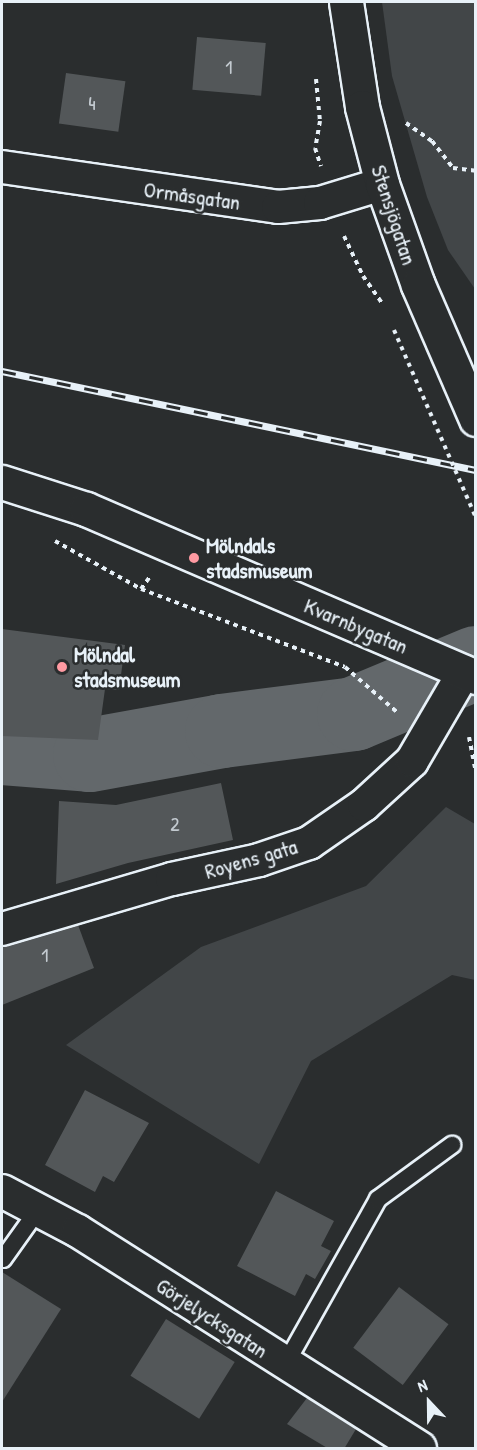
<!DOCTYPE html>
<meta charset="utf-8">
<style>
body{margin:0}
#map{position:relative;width:477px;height:1450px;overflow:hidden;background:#2a2d2e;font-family:"Patrick Hand",sans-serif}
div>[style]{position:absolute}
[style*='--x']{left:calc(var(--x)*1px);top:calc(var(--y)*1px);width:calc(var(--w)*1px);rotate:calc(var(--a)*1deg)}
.green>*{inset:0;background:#424648}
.river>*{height:74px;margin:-37px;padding:0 37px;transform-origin:37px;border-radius:37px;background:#63686b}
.building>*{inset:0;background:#535759;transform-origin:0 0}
.path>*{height:4px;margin-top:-2px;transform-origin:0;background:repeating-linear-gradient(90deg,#e8f1f8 0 4.5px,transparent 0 9px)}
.roads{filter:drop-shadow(2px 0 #e8f1f8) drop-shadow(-2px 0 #e8f1f8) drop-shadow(0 2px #e8f1f8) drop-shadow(0 -2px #e8f1f8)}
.service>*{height:16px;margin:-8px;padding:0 8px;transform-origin:8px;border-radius:8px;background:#2a2d2e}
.minor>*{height:32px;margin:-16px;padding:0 16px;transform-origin:16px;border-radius:16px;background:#2a2d2e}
.tertiary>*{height:33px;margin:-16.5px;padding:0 16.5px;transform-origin:16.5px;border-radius:16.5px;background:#2a2d2e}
.rail>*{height:7px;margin-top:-3.5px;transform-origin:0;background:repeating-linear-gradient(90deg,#2a2d2e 0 14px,#e8f1f8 0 28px);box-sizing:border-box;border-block:2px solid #e8f1f8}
.path-bridge>*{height:4px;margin-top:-2px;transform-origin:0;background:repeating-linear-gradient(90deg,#e8f1f8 0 4.5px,transparent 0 9px)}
.dots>*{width:16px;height:16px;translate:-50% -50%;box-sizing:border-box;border:3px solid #2a2d2e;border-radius:50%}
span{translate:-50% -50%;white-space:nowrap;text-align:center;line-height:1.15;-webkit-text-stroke:5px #2a2d2e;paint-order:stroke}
.number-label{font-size:20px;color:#c3cad0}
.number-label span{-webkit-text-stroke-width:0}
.street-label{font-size:22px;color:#e8f1f8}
.poi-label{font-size:22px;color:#e8f1f8;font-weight:700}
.left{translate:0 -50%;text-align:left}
.frame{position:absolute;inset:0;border:3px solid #e8f1f8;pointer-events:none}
.north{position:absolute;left:399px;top:1372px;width:60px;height:60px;-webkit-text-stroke:4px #2a2d2e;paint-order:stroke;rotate:338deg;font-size:16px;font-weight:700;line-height:24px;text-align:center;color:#e8f1f8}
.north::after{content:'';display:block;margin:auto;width:21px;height:27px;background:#e8f1f8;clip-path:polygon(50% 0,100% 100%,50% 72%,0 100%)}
</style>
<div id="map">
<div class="green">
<i style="clip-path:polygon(382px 2px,475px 2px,475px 289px,448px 250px,427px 197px,392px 76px)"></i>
<i style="clip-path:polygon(446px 807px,475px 824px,475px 980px,452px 975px,311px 1061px,259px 1164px,66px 1045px,201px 947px,366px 886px)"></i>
</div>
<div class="river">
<i style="--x:2;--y:748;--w:88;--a:4.5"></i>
<i style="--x:90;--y:755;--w:134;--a:-10.3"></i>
<i style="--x:222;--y:731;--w:133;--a:-7.3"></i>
<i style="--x:354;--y:714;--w:132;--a:-22.7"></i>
</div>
<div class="building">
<i style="left:197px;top:37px;width:69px;height:53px;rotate:5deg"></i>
<i style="left:66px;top:73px;width:60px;height:51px;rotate:8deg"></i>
<i style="clip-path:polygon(2px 629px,125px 645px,119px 690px,105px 689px,98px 740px,2px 736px)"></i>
<i style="clip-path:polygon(221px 783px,233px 840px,128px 863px,56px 884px,59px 801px,116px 805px)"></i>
<i style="clip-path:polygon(78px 925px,94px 968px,2px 1005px,2px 946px)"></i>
<i style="clip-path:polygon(85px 1090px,149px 1123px,114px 1182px,103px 1176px,95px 1192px,45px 1165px)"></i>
<i style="clip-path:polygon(276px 1191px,334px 1221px,321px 1246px,331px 1251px,315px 1279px,306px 1274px,295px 1296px,237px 1266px)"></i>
<i style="clip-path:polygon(2px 1272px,61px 1309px,2px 1402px)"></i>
<i style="left:399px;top:1287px;width:62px;height:76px;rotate:37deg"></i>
<i style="left:166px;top:1319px;width:81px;height:67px;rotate:32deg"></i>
<i style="clip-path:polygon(307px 1398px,356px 1429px,344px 1449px,329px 1449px,287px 1424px)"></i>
</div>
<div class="path">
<i style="--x:316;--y:79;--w:42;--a:84.6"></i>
<i style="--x:320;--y:121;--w:27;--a:100"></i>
<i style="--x:315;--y:148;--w:19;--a:72"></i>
<i style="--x:406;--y:123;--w:32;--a:35"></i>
<i style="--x:432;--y:141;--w:34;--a:52"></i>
<i style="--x:453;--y:168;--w:23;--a:7"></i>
<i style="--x:344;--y:236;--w:44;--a:64.6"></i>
<i style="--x:363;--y:276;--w:32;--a:55"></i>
<i style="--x:55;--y:541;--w:98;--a:29.2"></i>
<i style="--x:141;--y:589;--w:218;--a:20.9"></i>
<i style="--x:345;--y:667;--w:69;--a:40.9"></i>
<i style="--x:141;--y:589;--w:14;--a:-54"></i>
<i style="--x:469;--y:737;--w:36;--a:79"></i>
</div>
<div class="roads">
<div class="service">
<i style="--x:3;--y:1259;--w:60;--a:-54.5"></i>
<i style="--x:285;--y:1365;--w:190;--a:-60.7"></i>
<i style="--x:378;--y:1199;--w:92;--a:-36.1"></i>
</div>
<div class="minor">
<i style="--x:2;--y:167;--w:279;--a:8.2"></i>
<i style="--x:278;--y:207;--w:42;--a:-5.4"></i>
<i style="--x:320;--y:203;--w:65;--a:-17"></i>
<i style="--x:2;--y:929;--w:177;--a:-16.4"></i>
<i style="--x:172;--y:879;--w:89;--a:-12.3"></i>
<i style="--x:259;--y:860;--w:53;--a:-18.8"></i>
<i style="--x:309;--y:843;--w:67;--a:-34.6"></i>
<i style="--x:364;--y:805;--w:65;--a:-42.5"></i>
<i style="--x:412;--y:761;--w:103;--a:-59.7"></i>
<i style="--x:2;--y:1191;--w:86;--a:27.8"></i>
<i style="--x:78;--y:1231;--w:405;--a:32.4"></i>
</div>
<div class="tertiary">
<i style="--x:346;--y:2;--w:106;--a:81.3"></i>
<i style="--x:362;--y:107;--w:80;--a:75.4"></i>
<i style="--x:382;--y:184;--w:107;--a:70.4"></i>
<i style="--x:418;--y:285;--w:146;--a:66.6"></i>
<i style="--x:2;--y:482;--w:88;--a:17.8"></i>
<i style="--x:86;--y:509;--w:425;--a:23.3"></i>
</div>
</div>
<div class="rail">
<i style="--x:2;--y:371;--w:484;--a:11.8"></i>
</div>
<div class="path-bridge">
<i style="--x:394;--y:330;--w:205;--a:66.4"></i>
</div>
<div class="dots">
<i style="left:194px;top:558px;background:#ff9aa2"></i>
<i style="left:62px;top:667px;background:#ff9aa2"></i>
</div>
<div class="number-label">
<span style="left:229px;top:66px">1</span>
<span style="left:92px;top:102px">4</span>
<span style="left:175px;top:823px">2</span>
<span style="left:45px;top:954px">1</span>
</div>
<div class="street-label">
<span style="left:192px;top:196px;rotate:8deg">Ormåsgatan</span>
<span style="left:394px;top:215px;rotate:72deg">Stensjögatan</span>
<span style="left:356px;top:626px;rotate:23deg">Kvarnbygatan</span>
<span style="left:251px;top:859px;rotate:-16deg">Royens gata</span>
<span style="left:212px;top:1318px;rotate:33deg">Görjelycksgatan</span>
</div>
<div class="poi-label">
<span class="left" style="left:206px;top:558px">Mölndals<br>stadsmuseum</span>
<span class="left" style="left:74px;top:667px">Mölndal<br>stadsmuseum</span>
</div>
<div class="frame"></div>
<div class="north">N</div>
</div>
